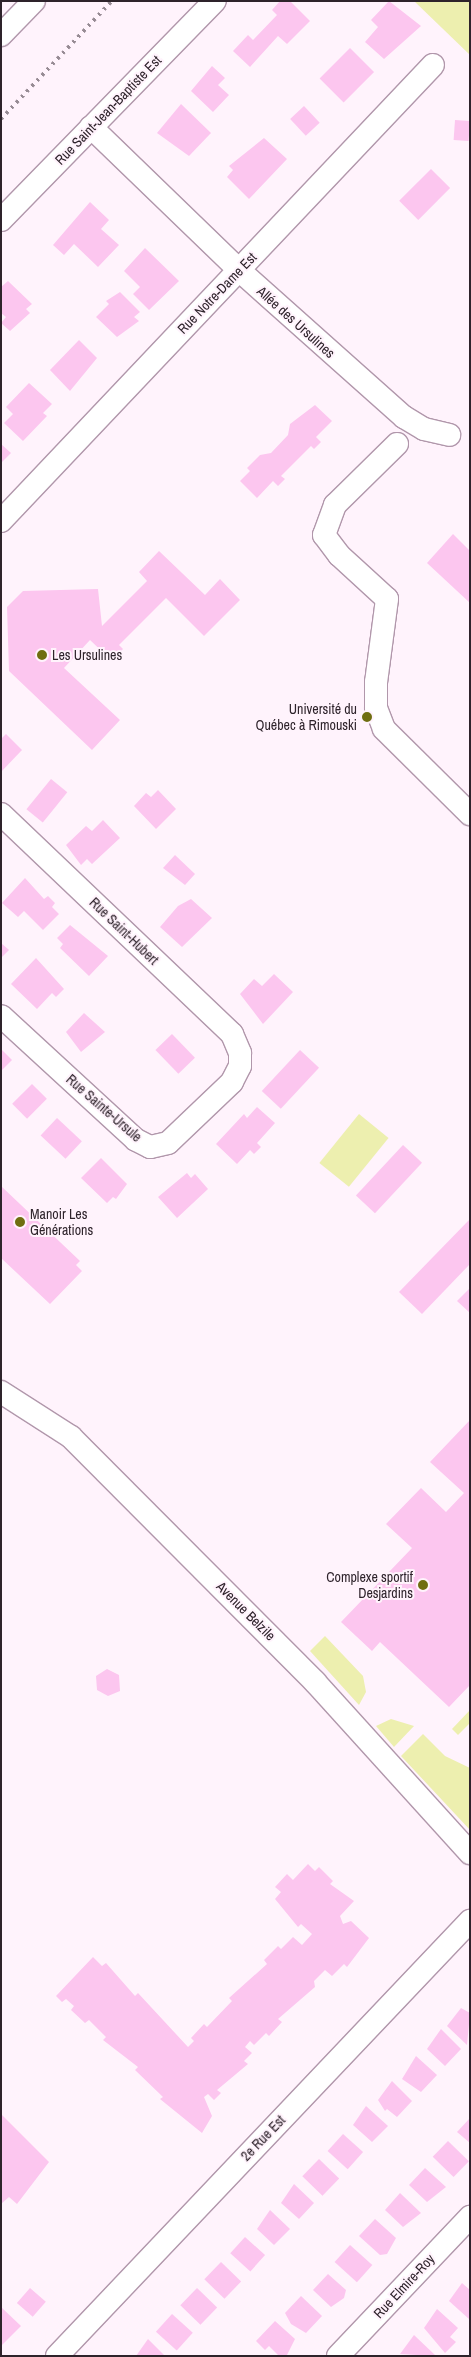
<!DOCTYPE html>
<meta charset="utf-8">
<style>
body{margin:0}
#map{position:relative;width:471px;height:2357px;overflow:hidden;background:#fff3fc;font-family:"Archivo Narrow",sans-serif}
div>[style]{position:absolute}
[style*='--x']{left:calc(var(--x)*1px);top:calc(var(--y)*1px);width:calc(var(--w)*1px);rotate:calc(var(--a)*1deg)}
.green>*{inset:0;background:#edefaf;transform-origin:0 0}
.building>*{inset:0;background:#fcc6ef;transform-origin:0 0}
.roads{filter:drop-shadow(1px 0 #b197ab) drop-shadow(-1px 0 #b197ab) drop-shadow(0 1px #b197ab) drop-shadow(0 -1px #b197ab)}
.minor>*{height:22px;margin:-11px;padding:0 11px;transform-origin:11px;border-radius:11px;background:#fff}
.rail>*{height:4px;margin-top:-2px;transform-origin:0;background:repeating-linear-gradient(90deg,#978b94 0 2.5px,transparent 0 7.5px)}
.dots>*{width:14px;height:14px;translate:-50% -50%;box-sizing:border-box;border:2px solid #fff3fc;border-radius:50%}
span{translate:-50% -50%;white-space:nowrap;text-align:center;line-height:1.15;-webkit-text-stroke:4px #fff3fc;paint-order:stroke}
.street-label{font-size:14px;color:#2e232b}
.poi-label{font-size:14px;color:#2e232b}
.left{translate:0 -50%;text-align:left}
.right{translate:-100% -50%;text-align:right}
.frame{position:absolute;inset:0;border:2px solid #2e232b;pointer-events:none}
</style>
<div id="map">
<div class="green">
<i style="clip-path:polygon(414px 1px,470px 1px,470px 55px)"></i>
<i style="left:359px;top:1114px;width:38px;height:63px;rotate:39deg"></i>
<i style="clip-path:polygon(325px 1636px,363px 1676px,366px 1692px,359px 1705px,310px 1651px)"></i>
<i style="clip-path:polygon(470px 1710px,470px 1723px,458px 1735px,452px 1729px)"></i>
<i style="clip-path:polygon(391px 1719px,414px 1726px,394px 1747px,376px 1726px)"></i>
<i style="clip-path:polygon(423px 1734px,445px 1756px,470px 1768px,470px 1830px,401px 1756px)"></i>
</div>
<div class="building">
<i style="clip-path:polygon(280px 1px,290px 1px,310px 21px,287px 44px,278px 36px,250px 67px,233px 51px,248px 35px,253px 40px,277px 15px,272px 10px)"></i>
<i style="clip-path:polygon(389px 1px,421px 26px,384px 59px,365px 42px,378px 27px,371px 20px)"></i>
<i style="left:350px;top:48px;width:34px;height:43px;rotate:45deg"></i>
<i style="clip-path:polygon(212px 66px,225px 78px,218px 85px,229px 95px,213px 112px,191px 91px)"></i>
<i style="clip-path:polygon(181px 104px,211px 133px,189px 156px,157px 133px)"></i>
<i style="left:304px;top:106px;width:23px;height:19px;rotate:47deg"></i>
<i style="left:455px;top:120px;width:15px;height:20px;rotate:4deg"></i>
<i style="clip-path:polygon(264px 138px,287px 159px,249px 199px,227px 177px,233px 170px,229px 166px)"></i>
<i style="left:431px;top:169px;width:27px;height:45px;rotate:45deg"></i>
<i style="clip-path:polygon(90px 202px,109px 220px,101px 229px,119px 245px,98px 267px,74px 244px,64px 255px,53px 245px)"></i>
<i style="clip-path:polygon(145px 248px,179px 281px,149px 310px,133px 294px,140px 287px,124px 271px)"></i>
<i style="clip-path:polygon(8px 281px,32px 304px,26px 309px,30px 313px,10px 331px,1px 323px,6px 317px,1px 313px,1px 287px)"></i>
<i style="clip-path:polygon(120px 292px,140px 312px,134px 317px,139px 321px,117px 337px,96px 317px,109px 304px,106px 301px)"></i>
<i style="clip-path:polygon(79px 340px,97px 358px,70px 391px,50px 370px)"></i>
<i style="clip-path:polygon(29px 383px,52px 404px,43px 413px,47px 416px,23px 441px,4px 423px,13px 414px,6px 407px)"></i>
<i style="clip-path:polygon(315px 405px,332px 421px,316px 437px,321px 442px,314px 449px,311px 446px,281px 476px,285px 479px,278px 486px,273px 481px,257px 498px,240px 481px,250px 471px,247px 468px,260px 455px,271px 453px,288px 435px,290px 424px)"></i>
<i style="clip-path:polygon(1px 444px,11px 453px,1px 463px)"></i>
<i style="clip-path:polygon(453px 534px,470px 551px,470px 603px,427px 563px)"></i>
<i style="clip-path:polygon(159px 551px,205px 595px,220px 579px,240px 600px,204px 636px,166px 598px,119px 645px,123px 649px,112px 661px,90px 640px,64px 668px,120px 720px,92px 750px,9px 671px,7px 607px,23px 591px,98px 589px,102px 626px,147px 581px,139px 572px)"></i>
<i style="clip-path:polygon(6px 734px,22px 750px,1px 772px,1px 739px)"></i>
<i style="left:51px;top:779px;width:21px;height:39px;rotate:39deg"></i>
<i style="clip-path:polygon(158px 790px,176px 809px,156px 829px,134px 806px,146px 793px,151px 797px)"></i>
<i style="clip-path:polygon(103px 820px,120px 838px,92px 864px,87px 859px,81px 865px,66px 845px,86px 826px,92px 831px)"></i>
<i style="clip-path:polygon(175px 855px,195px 874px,185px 885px,163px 868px)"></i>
<i style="clip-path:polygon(25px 878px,44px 899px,48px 896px,55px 903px,52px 907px,59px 914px,43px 930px,24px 911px,18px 917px,2px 903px)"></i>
<i style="clip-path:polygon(191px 899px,212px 918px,182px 947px,160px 927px,178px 906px)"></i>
<i style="clip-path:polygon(70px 925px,108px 956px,89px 976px,60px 948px,63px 944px,57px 938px)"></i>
<i style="clip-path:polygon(1px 943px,9px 950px,1px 958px)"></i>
<i style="clip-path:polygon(36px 958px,64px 989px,56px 997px,52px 993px,37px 1009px,11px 984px)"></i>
<i style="clip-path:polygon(274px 974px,293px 992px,263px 1024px,240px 994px,254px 979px,262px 986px)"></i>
<i style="clip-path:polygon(84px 1013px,105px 1032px,81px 1052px,66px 1032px)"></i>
<i style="left:172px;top:1034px;width:33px;height:23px;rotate:46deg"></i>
<i style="clip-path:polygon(1px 1049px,12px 1060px,1px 1071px)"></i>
<i style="left:300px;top:1050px;width:26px;height:56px;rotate:43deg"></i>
<i style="left:32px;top:1084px;width:21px;height:28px;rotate:45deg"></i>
<i style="clip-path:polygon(257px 1107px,275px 1123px,257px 1143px,261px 1147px,254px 1154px,250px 1150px,237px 1164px,216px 1144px,244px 1114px,247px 1118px)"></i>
<i style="left:57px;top:1118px;width:34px;height:24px;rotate:43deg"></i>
<i style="left:403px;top:1145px;width:26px;height:69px;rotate:43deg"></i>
<i style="clip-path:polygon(101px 1158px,127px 1184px,116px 1199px,113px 1197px,107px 1203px,81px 1178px)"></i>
<i style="clip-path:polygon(187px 1173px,191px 1178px,195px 1174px,208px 1189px,177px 1218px,158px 1197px)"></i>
<i style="clip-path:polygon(1px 1186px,80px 1261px,76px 1265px,82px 1271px,50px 1304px,1px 1258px)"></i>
<i style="clip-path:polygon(470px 1219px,470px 1264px,422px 1314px,399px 1292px)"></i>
<i style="clip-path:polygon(470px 1288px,470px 1313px,457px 1301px)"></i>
<i style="clip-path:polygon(470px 1420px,470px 1685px,449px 1707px,380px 1642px,372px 1651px,341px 1622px,412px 1548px,386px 1524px,421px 1488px,446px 1512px,464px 1493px,430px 1462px)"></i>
<i style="clip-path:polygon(107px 1669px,119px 1675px,120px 1691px,108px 1696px,97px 1690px,96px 1676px)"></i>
<i style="clip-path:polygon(308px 1864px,315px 1871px,319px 1867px,333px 1881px,330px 1884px,354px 1901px,340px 1916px,343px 1924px,351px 1921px,369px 1938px,347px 1967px,344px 1964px,332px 1976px,325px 1970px,314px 1981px,315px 1987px,278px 2019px,282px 2022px,269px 2036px,266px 2033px,254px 2045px,250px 2041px,245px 2047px,252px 2053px,244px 2061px,248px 2064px,217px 2090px,221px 2093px,214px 2100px,208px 2094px,204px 2097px,212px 2116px,202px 2133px,160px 2099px,163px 2097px,135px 2070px,138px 2067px,103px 2040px,106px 2037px,89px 2020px,85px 2023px,71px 2010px,74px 2006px,66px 1999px,62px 2002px,56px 1996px,93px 1957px,102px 1966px,106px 1963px,135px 1996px,138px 1993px,188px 2047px,194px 2041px,191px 2038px,204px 2024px,207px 2027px,232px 2001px,229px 1998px,267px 1964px,264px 1960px,278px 1946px,281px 1949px,293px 1937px,302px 1945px,312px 1934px,301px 1924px,298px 1927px,275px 1899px,281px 1892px,275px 1887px,287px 1874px,293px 1880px)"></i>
<i style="clip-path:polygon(461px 2008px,470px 2013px,467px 2045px,447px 2026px)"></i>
<i style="clip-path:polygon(441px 2029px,461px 2049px,445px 2066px,427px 2049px)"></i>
<i style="clip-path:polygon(416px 2056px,437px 2075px,421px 2092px,402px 2079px)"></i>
<i style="clip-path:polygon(392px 2081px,412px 2101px,397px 2117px,387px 2109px,385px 2111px,378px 2100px)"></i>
<i style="clip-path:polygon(366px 2106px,388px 2126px,372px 2142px,353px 2125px)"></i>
<i style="clip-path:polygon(1px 2114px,49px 2162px,17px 2204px,9px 2197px,1px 2204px)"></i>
<i style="clip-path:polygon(470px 2118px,470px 2143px,457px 2132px)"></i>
<i style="left:343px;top:2134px;width:27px;height:23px;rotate:42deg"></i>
<i style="left:448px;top:2141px;width:29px;height:22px;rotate:44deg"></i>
<i style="left:319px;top:2159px;width:28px;height:24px;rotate:44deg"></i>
<i style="clip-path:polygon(425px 2168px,446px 2187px,427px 2202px,409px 2185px)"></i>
<i style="clip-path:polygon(294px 2184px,314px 2203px,299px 2219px,281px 2203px)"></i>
<i style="clip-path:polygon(400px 2193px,421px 2213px,403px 2227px,385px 2210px)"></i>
<i style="clip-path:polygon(270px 2210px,290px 2229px,274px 2245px,257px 2229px)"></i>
<i style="clip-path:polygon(375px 2219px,396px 2238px,387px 2254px,380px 2255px,359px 2236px)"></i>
<i style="left:245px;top:2237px;width:27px;height:22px;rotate:42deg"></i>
<i style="left:350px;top:2245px;width:30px;height:23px;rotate:42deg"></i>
<i style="left:221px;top:2262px;width:28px;height:24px;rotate:44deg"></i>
<i style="clip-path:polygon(328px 2274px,346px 2290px,344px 2298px,331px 2307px,313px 2290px)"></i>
<i style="clip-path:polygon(462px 2283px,470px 2290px,469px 2319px,449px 2301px)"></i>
<i style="left:30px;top:2288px;width:21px;height:20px;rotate:41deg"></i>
<i style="left:197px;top:2288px;width:28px;height:24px;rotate:44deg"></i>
<i style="clip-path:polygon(301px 2296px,322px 2316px,306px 2333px,291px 2324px,285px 2313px)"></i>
<i style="clip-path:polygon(1px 2307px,21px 2326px,1px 2346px)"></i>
<i style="clip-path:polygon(437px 2309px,458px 2328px,450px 2337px,456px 2342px,445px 2353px,424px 2328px)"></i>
<i style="left:172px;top:2314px;width:28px;height:24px;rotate:42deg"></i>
<i style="clip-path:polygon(275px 2321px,295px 2339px,287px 2355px,279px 2356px,269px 2346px,265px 2350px,256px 2341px)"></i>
<i style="clip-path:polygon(414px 2335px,435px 2355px,434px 2356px,400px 2354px)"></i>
<i style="clip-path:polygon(148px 2339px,165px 2356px,136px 2356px)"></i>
</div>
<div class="roads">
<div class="minor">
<i style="--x:1;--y:35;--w:47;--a:-45.9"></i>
<i style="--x:91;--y:127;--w:207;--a:44"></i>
<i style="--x:240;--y:271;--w:220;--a:41.7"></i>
<i style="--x:404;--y:417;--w:23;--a:31"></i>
<i style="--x:424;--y:429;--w:26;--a:13"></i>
<i style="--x:1;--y:220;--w:306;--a:-45.7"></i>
<i style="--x:397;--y:444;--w:87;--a:135.5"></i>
<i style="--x:335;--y:505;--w:32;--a:110"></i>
<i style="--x:324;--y:535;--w:25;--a:53"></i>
<i style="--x:339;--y:555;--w:65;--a:42.5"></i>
<i style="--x:387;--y:599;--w:84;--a:97.5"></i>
<i style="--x:376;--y:682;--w:26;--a:90"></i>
<i style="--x:376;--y:708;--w:22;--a:69"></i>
<i style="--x:384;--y:729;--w:121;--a:44.7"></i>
<i style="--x:1;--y:521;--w:628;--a:-46.55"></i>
<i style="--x:1;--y:814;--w:319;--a:43.6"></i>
<i style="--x:232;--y:1034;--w:21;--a:67"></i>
<i style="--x:240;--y:1053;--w:13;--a:90"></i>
<i style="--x:240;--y:1066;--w:18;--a:117"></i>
<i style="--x:232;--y:1082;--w:88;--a:136.4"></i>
<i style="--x:168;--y:1143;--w:18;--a:167"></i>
<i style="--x:150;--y:1147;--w:16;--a:-153"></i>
<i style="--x:136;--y:1140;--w:183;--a:-137.4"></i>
<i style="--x:1;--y:1392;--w:83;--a:32.7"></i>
<i style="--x:71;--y:1437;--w:346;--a:45.1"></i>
<i style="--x:315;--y:1682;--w:231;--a:47.8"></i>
<i style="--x:57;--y:2356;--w:600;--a:-46.49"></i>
<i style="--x:338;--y:2356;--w:192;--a:-46.5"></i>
</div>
</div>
<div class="rail">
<i style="--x:1;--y:119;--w:162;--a:-46.8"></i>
</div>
<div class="dots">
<i style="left:42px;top:655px;background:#6f6e10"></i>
<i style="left:367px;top:717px;background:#6f6e10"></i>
<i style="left:20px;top:1222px;background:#6f6e10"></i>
<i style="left:423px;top:1585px;background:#6f6e10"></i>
</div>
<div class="street-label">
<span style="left:108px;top:110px;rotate:-46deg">Rue Saint-Jean-Baptiste Est</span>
<span style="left:217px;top:293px;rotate:-46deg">Rue Notre-Dame Est</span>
<span style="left:296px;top:322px;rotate:42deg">Allée des Ursulines</span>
<span style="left:124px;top:931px;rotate:44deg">Rue Saint-Hubert</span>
<span style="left:104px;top:1108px;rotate:41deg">Rue Sainte-Ursule</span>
<span style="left:246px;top:1611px;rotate:45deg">Avenue Belzile</span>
<span style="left:263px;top:2138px;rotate:-46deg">2e Rue Est</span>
<span style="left:404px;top:2286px;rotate:-47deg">Rue Elmire-Roy</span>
</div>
<div class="poi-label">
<span class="left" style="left:52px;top:655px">Les Ursulines</span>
<span class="right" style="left:357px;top:717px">Université du<br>Québec à Rimouski</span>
<span class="left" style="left:30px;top:1222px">Manoir Les<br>Générations</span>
<span class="right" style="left:413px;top:1585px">Complexe sportif<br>Desjardins</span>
</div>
<div class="frame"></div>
</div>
